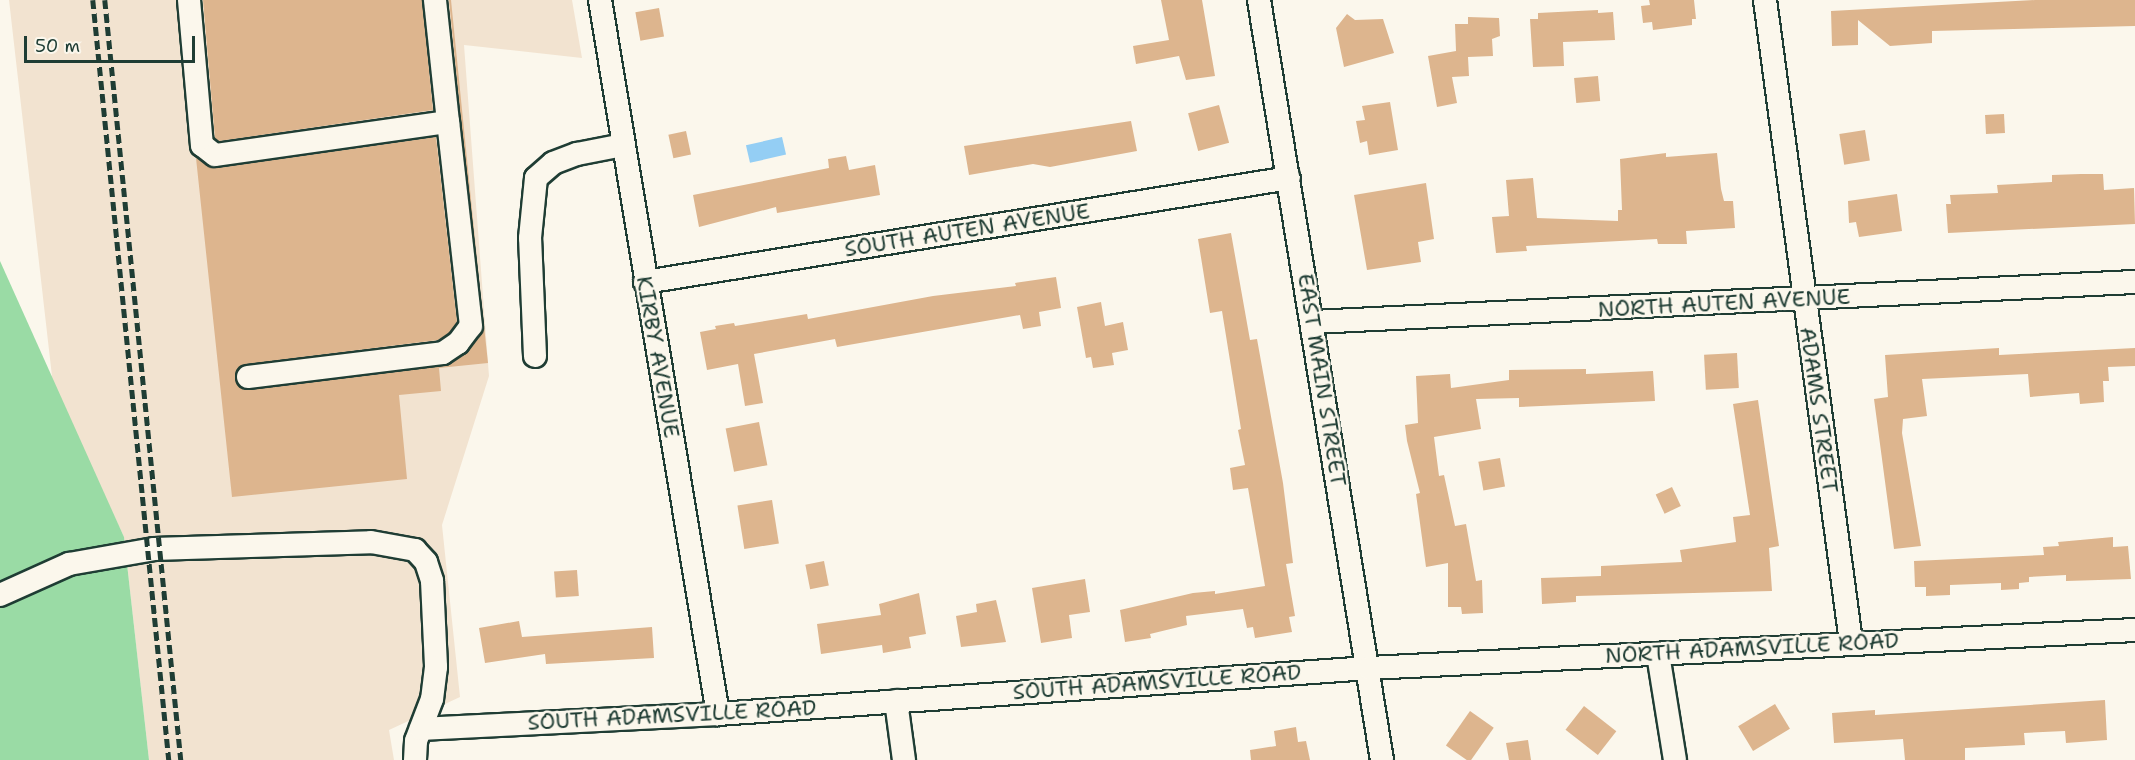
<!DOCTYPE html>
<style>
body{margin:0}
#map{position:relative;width:2135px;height:760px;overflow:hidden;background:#fbf7ec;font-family:"Shantell Sans",sans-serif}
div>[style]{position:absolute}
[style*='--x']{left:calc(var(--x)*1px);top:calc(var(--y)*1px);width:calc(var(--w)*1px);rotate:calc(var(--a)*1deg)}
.built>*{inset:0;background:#f2e3d0}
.green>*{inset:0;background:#9adba5}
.water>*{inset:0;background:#94cef4;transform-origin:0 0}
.building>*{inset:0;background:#ddb58e;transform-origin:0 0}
.roads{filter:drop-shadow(2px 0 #1f3d34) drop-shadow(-2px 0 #1f3d34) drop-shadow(0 2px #1f3d34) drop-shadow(0 -2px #1f3d34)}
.minor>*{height:22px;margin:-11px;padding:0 11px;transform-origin:11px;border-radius:11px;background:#fbf7ec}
.rail>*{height:4.5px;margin-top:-2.25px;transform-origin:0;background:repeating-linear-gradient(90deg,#1f3d34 0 9px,transparent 0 13.5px)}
span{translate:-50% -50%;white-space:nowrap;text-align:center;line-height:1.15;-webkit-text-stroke:5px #fbf7ec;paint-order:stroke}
.street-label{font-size:22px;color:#1f3d34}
.scale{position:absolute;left:24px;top:36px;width:171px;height:27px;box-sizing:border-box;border:3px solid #1f3d34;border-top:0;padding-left:8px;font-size:18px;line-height:21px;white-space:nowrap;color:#1f3d34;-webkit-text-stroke:4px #fbf7ec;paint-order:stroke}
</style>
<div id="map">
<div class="built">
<i style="clip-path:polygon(9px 0,572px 0,582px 58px,464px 45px,489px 376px,442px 525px,460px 697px,389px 730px,394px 760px,149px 760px,124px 537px,53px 385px)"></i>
</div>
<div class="green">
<i style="clip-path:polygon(0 261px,124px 537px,149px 760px,0 760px)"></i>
</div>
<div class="water">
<i style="left:782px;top:137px;width:18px;height:37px;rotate:77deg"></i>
</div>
<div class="building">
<i style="clip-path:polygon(203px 0,422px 0,433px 110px,219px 141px,215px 138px)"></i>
<i style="clip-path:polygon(449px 0,451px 0,480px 289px,461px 121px)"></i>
<i style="clip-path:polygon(1161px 0,1202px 0,1215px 76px,1186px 80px,1179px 56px,1136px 64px,1133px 46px,1169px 40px)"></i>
<i style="clip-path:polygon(1649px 0,1694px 0,1696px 19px,1692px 19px,1692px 25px,1653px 30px,1652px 22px,1643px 23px,1641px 6px,1650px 5px)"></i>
<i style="clip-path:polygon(2035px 0,2135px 0,2135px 26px,1932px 31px,1932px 43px,1890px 46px,1858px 20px,1858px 45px,1832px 46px,1831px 11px)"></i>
<i style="left:659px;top:8px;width:29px;height:24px;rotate:80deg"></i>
<i style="clip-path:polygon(1598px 10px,1598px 13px,1613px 12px,1615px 40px,1563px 42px,1564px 66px,1533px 67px,1530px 19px,1538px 19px,1538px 13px)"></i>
<i style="clip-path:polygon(1347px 14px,1355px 20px,1383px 19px,1394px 53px,1344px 67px,1336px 28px)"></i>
<i style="clip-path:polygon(1468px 17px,1499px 18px,1500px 36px,1492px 39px,1493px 56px,1468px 57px,1469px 76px,1452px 77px,1457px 103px,1437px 107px,1428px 56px,1456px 51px,1455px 24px,1468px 24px)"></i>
<i style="left:1598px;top:76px;width:25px;height:24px;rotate:85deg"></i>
<i style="clip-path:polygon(1390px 102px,1398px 150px,1369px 155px,1367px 141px,1360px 143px,1356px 121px,1365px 120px,1362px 106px)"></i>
<i style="left:1219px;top:105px;width:39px;height:32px;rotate:75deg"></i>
<i style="left:2004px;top:114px;width:19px;height:19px;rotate:87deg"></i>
<i style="clip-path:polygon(1131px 121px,1137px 151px,1050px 167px,1033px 164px,969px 175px,964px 146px)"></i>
<i style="left:1865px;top:130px;width:31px;height:26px;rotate:81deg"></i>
<i style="left:686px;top:131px;width:24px;height:18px;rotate:78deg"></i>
<i style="clip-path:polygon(436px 137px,457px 322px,449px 333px,438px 340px,246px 364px,236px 371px,235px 379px,242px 389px,250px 390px,445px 366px,468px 351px,484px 326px,488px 363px,439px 368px,441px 391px,399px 395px,407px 479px,232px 497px,196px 158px,217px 168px)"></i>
<i style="clip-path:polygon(1666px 153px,1666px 157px,1717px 153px,1721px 189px,1724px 201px,1733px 201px,1735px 228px,1686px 231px,1687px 244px,1658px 244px,1657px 239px,1526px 246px,1527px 251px,1496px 253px,1492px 217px,1509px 216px,1506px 180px,1533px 178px,1537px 218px,1618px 221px,1618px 210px,1622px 210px,1620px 159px)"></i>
<i style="clip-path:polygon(846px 156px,849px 170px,875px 165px,880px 195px,777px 213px,776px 207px,699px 227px,693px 195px,829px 168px,828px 159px)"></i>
<i style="clip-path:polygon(2081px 174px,2103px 174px,2104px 190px,2134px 188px,2135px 224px,1948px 233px,1946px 204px,1951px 204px,1950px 195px,1998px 193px,1997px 185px,2052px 182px,2052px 175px)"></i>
<i style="clip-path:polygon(1426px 183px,1434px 239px,1418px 242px,1421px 262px,1367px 270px,1354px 195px)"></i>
<i style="clip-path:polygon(1897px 194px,1902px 231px,1859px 237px,1856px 222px,1849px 223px,1848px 201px)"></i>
<i style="clip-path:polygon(1231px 233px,1250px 340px,1257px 339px,1283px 483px,1293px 563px,1286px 564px,1295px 616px,1289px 617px,1292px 632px,1255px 638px,1253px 627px,1247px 628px,1243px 609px,1186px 616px,1187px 625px,1150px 634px,1151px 638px,1125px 642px,1120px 610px,1193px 593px,1215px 591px,1215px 594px,1265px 586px,1248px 488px,1233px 490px,1230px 468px,1245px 465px,1238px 430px,1241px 429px,1222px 311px,1210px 313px,1198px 239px)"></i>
<i style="clip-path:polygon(1056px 277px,1061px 308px,1039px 312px,1041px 326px,1023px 329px,1020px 315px,837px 347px,835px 339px,754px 354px,763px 403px,745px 406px,738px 364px,707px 370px,700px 332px,716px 329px,715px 326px,734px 323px,735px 326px,807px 314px,808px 319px,933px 296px,1016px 286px,1015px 283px)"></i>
<i style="clip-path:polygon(1101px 302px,1105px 326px,1123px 322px,1128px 350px,1112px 353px,1114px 365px,1093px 368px,1091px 357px,1086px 358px,1077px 307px)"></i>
<i style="clip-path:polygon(1999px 348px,1999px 355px,2135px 348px,2135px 366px,2108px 367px,2109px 381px,2103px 381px,2104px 402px,2080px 404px,2079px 393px,2030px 397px,2028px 374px,1922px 379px,1927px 416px,1903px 419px,1902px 433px,1921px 546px,1894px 549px,1874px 399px,1888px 397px,1885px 355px)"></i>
<i style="left:1737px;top:353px;width:35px;height:33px;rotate:87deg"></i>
<i style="clip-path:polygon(1586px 369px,1586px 374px,1653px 371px,1655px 401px,1519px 407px,1519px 398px,1476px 399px,1481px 429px,1434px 437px,1439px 476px,1444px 475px,1455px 526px,1466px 524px,1476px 581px,1482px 580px,1483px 613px,1462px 614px,1461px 607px,1448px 607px,1448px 563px,1426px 567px,1416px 494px,1420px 493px,1407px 441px,1405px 425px,1418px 423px,1416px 376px,1450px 374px,1451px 388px,1509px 380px,1509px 370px)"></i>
<i style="clip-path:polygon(1758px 400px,1779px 546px,1769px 548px,1772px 591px,1576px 596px,1576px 602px,1542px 604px,1541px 578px,1601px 576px,1601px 566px,1682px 562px,1680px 550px,1736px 542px,1733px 517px,1750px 515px,1733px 404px)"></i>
<i style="left:759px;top:422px;width:44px;height:34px;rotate:79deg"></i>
<i style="left:1500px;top:458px;width:29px;height:22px;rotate:80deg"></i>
<i style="left:1672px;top:487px;width:21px;height:18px;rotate:65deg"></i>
<i style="left:772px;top:500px;width:44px;height:35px;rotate:81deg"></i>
<i style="clip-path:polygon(2113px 537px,2113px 547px,2128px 546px,2131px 579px,2066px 581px,2066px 575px,2029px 577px,2029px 582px,2019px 583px,2019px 589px,2001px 590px,2001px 583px,1950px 585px,1950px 595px,1926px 596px,1926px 587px,1915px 587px,1914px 561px,2044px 555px,2043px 547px,2059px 546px,2058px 542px)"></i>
<i style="left:824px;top:561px;width:25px;height:19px;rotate:79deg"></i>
<i style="left:577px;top:570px;width:26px;height:23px;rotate:86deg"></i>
<i style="clip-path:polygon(1085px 579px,1090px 612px,1069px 615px,1072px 638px,1041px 643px,1032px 588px)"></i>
<i style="clip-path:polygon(919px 593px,926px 634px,909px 637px,911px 648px,883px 653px,882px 645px,821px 654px,817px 624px,881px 615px,879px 604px)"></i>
<i style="clip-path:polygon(996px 600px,1006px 642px,961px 647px,956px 616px,977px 612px,976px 604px)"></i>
<i style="clip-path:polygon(519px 621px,522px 637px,652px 627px,654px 658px,546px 664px,545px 654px,485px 663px,479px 628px)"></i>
<i style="clip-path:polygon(2105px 700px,2107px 740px,2066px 743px,2065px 731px,2024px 733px,2025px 745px,1965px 748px,1965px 760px,1905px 760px,1903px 739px,1834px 743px,1832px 713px,1875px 710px,1875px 715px)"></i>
<i style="left:1775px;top:704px;width:29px;height:43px;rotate:59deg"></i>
<i style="left:1584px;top:706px;width:41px;height:30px;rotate:38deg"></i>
<i style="left:1470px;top:711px;width:29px;height:42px;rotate:35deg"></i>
<i style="clip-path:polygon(1296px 727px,1298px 742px,1306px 741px,1310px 760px,1251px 760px,1250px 750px,1276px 746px,1274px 731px)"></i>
<i style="clip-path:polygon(1528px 740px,1531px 760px,1509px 760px,1506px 743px)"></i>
</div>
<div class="roads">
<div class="minor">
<i style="--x:189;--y:0;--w:146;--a:84.9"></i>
<i style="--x:202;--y:145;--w:16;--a:38"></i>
<i style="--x:215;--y:155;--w:235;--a:-8.1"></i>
<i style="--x:448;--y:122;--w:123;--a:-96.1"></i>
<i style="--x:600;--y:0;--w:724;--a:80.62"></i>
<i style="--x:1259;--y:0;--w:770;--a:80.81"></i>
<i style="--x:1765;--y:0;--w:648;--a:82.37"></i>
<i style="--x:645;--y:282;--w:652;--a:-9.17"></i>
<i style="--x:1313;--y:322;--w:823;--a:-2.79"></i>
<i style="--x:535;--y:356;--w:118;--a:-92.4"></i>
<i style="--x:530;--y:238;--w:60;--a:-84.3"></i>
<i style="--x:536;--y:178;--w:23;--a:-41"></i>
<i style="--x:553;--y:163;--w:26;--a:-21"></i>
<i style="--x:577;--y:154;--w:47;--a:-11.1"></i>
<i style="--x:248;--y:377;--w:196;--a:-7"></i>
<i style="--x:443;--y:353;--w:18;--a:-34"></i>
<i style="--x:458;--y:343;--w:21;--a:-53"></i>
<i style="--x:471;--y:326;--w:205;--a:-96.4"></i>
<i style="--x:0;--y:595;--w:76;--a:-24.2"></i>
<i style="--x:69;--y:564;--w:86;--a:-10"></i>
<i style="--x:154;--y:549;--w:217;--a:-1.8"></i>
<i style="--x:371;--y:542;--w:45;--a:10.3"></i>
<i style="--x:415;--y:550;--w:16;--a:47"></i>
<i style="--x:426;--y:562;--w:20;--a:72"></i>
<i style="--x:432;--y:581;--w:86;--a:87.3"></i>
<i style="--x:436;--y:667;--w:32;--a:97"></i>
<i style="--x:432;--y:699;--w:45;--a:110.9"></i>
<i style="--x:416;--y:741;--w:19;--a:93"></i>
<i style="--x:1658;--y:654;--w:107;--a:80.9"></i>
<i style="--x:896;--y:701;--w:60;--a:82.3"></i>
<i style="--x:421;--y:729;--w:297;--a:-2.9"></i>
<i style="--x:718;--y:714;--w:653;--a:-4.04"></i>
<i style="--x:1369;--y:668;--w:767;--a:-2.84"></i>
</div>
</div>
<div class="rail">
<i style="--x:93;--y:0;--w:764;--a:84.29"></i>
<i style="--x:105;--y:0;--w:764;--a:84.29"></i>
</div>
<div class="street-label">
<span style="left:967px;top:230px;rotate:-9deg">SOUTH AUTEN AVENUE</span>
<span style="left:1724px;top:303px;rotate:-3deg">NORTH AUTEN AVENUE</span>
<span style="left:658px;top:357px;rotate:80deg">KIRBY AVENUE</span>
<span style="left:1322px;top:380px;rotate:81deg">EAST MAIN STREET</span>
<span style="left:1819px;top:410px;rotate:82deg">ADAMS STREET</span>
<span style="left:1752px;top:648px;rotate:-3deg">NORTH ADAMSVILLE ROAD</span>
<span style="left:1157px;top:682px;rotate:-4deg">SOUTH ADAMSVILLE ROAD</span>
<span style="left:672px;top:715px;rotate:-3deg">SOUTH ADAMSVILLE ROAD</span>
</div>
<div class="scale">50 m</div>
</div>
